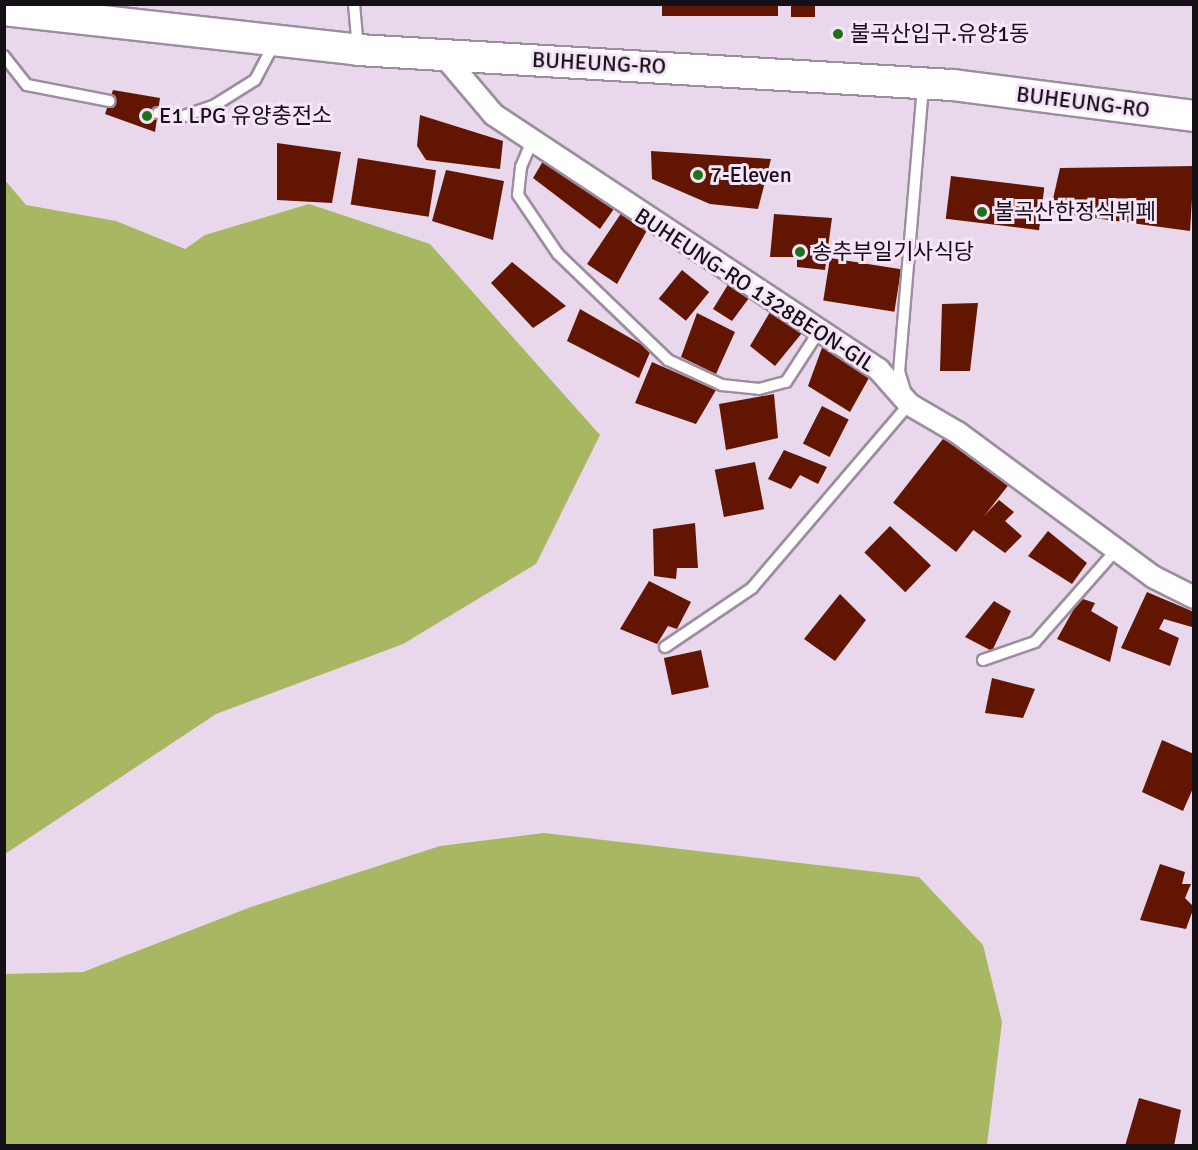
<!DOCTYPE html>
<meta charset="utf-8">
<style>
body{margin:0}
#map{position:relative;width:1198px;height:1150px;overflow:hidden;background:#e9d8ec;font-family:Signika,"Noto Sans KR",sans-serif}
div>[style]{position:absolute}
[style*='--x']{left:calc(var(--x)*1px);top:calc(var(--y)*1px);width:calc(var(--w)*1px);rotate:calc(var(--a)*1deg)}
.forest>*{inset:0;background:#a7b762}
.building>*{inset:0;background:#621601;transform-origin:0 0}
.roads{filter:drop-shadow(2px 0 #9c8d9f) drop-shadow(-2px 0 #9c8d9f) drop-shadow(0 2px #9c8d9f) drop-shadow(0 -2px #9c8d9f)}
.service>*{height:10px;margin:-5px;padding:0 5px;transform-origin:5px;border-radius:5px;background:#fff}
.minor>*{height:21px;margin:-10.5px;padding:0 10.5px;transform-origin:10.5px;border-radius:10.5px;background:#fff}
.secondary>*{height:30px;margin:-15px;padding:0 15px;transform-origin:15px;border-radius:15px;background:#fff}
.dots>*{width:16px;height:16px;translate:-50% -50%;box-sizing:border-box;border:3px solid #f6e5f9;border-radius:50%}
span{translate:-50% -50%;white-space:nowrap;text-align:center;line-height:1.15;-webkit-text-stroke:6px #f6e5f9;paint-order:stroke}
.poi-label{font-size:22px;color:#150f16}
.left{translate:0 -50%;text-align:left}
.street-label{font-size:22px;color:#150f16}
.frame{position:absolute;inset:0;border:6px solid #150f16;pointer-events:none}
</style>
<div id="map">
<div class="forest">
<i style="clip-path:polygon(4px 179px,26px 205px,116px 221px,185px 249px,205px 235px,309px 204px,430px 244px,600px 435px,536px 564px,403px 644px,216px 714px,5px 854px)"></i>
<i style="clip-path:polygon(544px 833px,919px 877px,983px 945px,1002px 1022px,987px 1145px,5px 1145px,5px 974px,83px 972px,251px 907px,440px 846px)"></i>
</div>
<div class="building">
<i style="left:662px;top:4px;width:116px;height:12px"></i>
<i style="left:791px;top:4px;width:24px;height:13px"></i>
<i style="clip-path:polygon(113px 90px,160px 98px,155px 132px,105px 114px)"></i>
<i style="clip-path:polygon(420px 115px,503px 141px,500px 169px,426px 160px,417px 146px)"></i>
<i style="clip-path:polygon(277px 143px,341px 152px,332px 203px,277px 200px)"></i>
<i style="clip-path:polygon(651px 151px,771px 159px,758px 209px,710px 204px,652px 179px)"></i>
<i style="clip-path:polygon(546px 156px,618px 203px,600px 229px,533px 178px)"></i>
<i style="left:358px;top:158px;width:79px;height:47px;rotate:9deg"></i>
<i style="clip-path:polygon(1194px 166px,1190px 231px,1050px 212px,1060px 168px)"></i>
<i style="clip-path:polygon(446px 170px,504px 181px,493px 240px,432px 221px)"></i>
<i style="left:951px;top:176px;width:94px;height:43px;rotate:7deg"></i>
<i style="clip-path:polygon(626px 206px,650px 225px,617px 284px,587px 264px)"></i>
<i style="clip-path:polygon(774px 214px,832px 218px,825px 270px,797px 267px,797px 257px,770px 257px)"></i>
<i style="left:830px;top:258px;width:72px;height:43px;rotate:9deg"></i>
<i style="clip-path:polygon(512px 262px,566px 306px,533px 328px,491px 283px)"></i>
<i style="left:682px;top:270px;width:35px;height:37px;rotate:39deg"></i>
<i style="clip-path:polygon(729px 283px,749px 298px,732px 321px,713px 309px)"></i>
<i style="clip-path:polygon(978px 303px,970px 371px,940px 371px,942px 304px)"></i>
<i style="clip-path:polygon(580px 309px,651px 350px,639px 378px,567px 341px)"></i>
<i style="clip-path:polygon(770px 312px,802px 333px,775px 366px,750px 346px)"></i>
<i style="clip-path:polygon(697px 313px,735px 332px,716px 374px,681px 357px)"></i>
<i style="clip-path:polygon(823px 345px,870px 376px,850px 412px,808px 386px)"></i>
<i style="clip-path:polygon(652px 362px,716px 390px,696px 424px,635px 403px)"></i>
<i style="clip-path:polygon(774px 394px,778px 438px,726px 450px,719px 404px)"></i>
<i style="left:822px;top:406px;width:30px;height:42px;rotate:27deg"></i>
<i style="left:946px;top:435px;width:80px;height:86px;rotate:38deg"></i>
<i style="clip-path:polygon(784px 450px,827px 467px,818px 484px,800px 475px,791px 489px,768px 479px)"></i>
<i style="left:755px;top:462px;width:48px;height:41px;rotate:79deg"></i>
<i style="clip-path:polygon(999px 500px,1014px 512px,1005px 521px,1022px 536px,1005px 553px,972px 529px)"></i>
<i style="clip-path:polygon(695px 523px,698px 568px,677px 568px,676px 579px,654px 576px,653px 529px)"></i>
<i style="left:890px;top:526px;width:57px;height:37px;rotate:44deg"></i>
<i style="clip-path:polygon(1048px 531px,1087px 563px,1072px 584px,1028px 556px)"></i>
<i style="clip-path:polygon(649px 581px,691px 602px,677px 629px,668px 626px,657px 644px,620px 629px)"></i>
<i style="clip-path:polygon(1147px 592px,1194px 612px,1192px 627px,1164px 619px,1159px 629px,1179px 638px,1170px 666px,1121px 648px)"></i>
<i style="clip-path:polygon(840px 594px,866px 620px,835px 661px,804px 639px)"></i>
<i style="clip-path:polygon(1080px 598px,1095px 603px,1091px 611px,1118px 627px,1110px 662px,1057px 639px)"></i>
<i style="clip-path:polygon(994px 601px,1011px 611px,992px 651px,965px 637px)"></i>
<i style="left:701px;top:650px;width:38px;height:38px;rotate:78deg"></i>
<i style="clip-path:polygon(992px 678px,1035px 689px,1023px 718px,985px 713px)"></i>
<i style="clip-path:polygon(1162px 740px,1194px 754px,1194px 786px,1183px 811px,1142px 792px)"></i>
<i style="clip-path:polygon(1160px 864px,1185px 872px,1182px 884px,1191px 884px,1185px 898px,1194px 907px,1186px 929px,1140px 920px)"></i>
<i style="clip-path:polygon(1139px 1098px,1181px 1110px,1174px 1146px,1125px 1146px)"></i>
</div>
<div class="roads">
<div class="service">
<i style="--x:354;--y:4;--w:45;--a:84.9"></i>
<i style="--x:4;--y:56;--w:37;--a:52"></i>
<i style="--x:27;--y:85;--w:84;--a:11"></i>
<i style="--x:158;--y:113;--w:21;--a:14"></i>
<i style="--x:178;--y:118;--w:39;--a:-19"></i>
<i style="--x:215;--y:105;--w:47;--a:-32"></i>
<i style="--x:255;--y:80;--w:43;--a:-62.2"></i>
<i style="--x:532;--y:141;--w:28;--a:113"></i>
<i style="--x:521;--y:167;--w:28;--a:96"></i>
<i style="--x:518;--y:195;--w:71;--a:55.9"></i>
<i style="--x:558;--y:254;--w:153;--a:43.9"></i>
<i style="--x:668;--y:360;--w:60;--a:24.8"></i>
<i style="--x:722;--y:385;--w:37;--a:6"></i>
<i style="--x:759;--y:389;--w:28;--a:-15"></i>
<i style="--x:786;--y:382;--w:59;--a:-56.9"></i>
<i style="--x:665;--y:647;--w:105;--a:-34.1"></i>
<i style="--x:752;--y:588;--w:242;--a:-49.5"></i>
<i style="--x:909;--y:404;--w:34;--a:-107"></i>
<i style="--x:899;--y:372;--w:288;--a:-85.2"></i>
<i style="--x:983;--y:660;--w:55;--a:-19.1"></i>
<i style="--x:1035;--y:642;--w:123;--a:-48.6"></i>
</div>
<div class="minor">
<i style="--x:443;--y:55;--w:77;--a:49.7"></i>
<i style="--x:493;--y:114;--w:462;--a:33.5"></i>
<i style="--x:878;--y:369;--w:47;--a:48.5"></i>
<i style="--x:909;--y:404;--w:56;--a:30.3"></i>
<i style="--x:957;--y:432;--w:242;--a:36.4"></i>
<i style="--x:1152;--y:576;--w:47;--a:26.6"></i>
</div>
<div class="secondary">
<i style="--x:4;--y:10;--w:356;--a:6.4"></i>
<i style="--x:358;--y:50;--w:596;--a:3.37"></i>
<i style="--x:953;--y:85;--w:243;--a:7.3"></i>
</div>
</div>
<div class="dots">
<i style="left:838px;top:34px;background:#1e721b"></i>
<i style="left:147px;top:116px;background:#1e721b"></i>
<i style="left:698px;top:175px;background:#1e721b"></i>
<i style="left:982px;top:212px;background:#1e721b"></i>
<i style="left:800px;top:252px;background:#1e721b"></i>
</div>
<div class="poi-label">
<span class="left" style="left:850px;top:34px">불곡산입구.유양1동</span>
<span class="left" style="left:159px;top:116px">E1 LPG 유양충전소</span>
<span class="left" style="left:710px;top:175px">7-Eleven</span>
<span class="left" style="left:994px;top:212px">불곡산한정식뷔페</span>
<span class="left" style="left:812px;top:252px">송추부일기사식당</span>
</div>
<div class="street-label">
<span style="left:599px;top:63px;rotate:3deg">BUHEUNG-RO</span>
<span style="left:1083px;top:102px;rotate:7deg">BUHEUNG-RO</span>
<span style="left:755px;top:290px;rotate:33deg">BUHEUNG-RO 1328BEON-GIL</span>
</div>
<div class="frame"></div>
</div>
